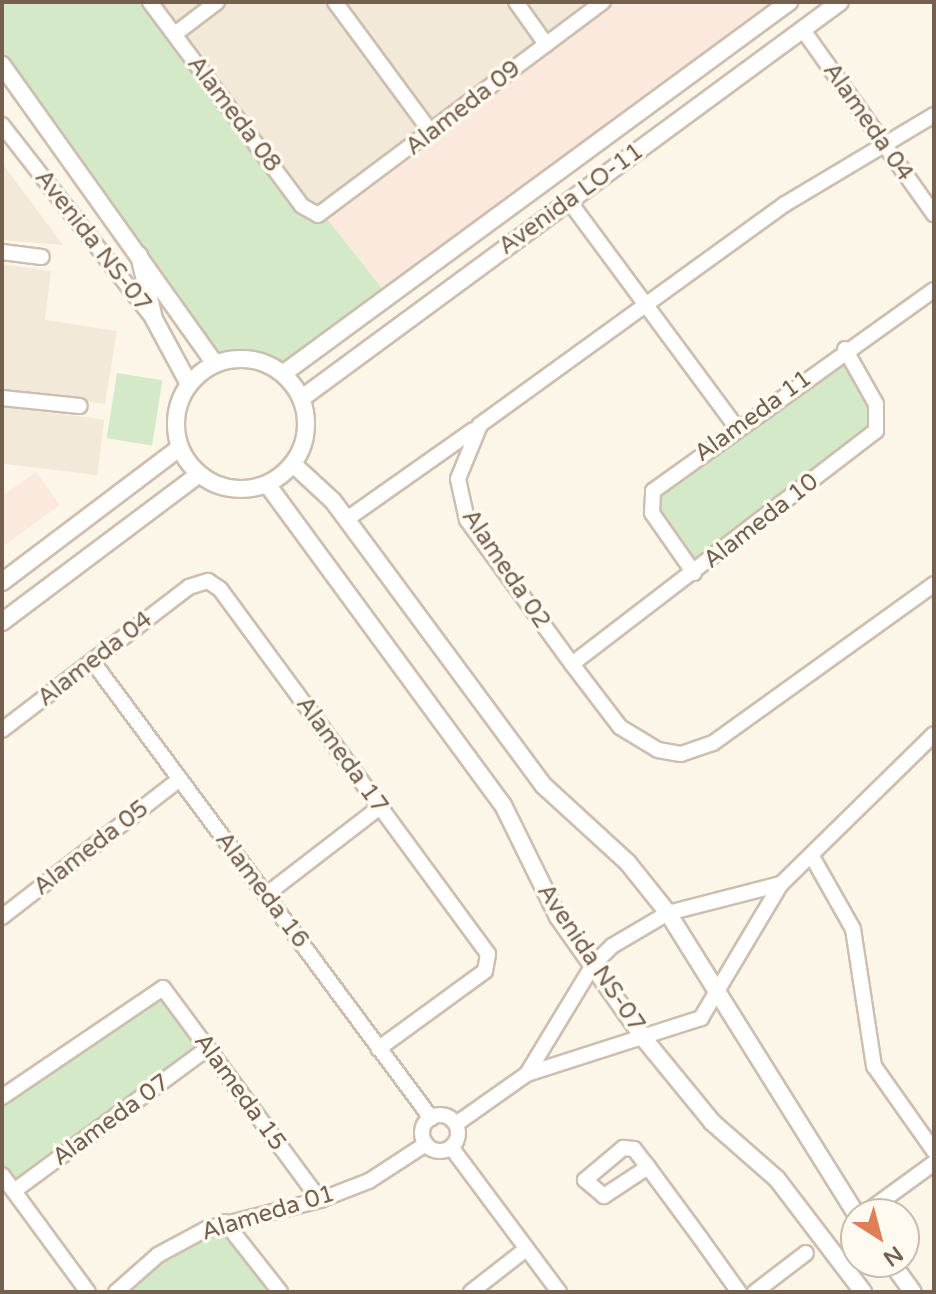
<!DOCTYPE html>
<style>
body{margin:0}
#map{position:relative;width:936px;height:1294px;overflow:hidden;background:#fcf6e9;font-family:"Varela Round",sans-serif}
div>[style]{position:absolute}
[style*='--x']{left:calc(var(--x)*1px);top:calc(var(--y)*1px);width:calc(var(--w)*1px);rotate:calc(var(--a)*1deg)}
.residential>*{inset:0;background:#f3e9d8;transform-origin:0 0}
.commercial>*{inset:0;background:#fbe9de}
.green>*{inset:0;background:#d3e9c8;transform-origin:0 0}
.roads{filter:drop-shadow(2px 0 #cdbfb0) drop-shadow(-2px 0 #cdbfb0) drop-shadow(0 2px #cdbfb0) drop-shadow(0 -2px #cdbfb0)}
.minor>*{height:14px;margin:-7px;padding:0 7px;transform-origin:7px;border-radius:7px;background:#fff}
.minor>.ring{margin:-7px;padding:0;box-sizing:content-box;background:none;border:14px solid #fff;border-radius:50%}
.tertiary>*{height:16px;margin:-8px;padding:0 8px;transform-origin:8px;border-radius:8px;background:#fff}
.tertiary>.ring{margin:-8px;padding:0;box-sizing:content-box;background:none;border:16px solid #fff;border-radius:50%}
span{translate:-50% -50%;white-space:nowrap;text-align:center;line-height:1.15;-webkit-text-stroke:7px #fefaf0;paint-order:stroke}
.street-label{font-size:24px;color:#755f4e}
.frame{position:absolute;inset:0;border:4px solid #755f4e;pointer-events:none}
.north{position:absolute;left:840px;top:1198px;width:80px;height:80px;box-sizing:border-box;background:#fefaf0;border:2px solid #c7bcaf;border-radius:50%;rotate:144deg;font-size:22px;font-weight:700;line-height:32px;text-align:center;color:#755f4e}
.north::after{content:'';display:block;margin:auto;width:28px;height:36px;background:#de7f56;clip-path:polygon(50% 0,100% 100%,50% 72%,0 100%)}
</style>
<div id="map">
<div class="residential">
<i style="clip-path:polygon(151px 2px,603px 2px,318px 215px)"></i>
<i style="clip-path:polygon(2px 163px,63px 245px,2px 240px)"></i>
<i style="clip-path:polygon(2px 264px,51px 271px,45px 320px,117px 331px,105px 404px,2px 390px)"></i>
<i style="left:2px;top:407px;width:103px;height:56px;rotate:7deg"></i>
</div>
<div class="commercial">
<i style="clip-path:polygon(610px 2px,792px 2px,389px 297px,324px 215px)"></i>
<i style="clip-path:polygon(36px 472px,60px 505px,2px 547px,2px 496px)"></i>
</div>
<div class="green">
<i style="clip-path:polygon(2px 2px,151px 2px,311px 214px,324px 215px,389px 297px,284px 373px,239px 358px,215px 364px,2px 65px)"></i>
<i style="clip-path:polygon(845px 349px,878px 414px,869px 439px,694px 573px,652px 513px,653px 491px)"></i>
<i style="left:117px;top:373px;width:46px;height:66px;rotate:9deg"></i>
<i style="clip-path:polygon(157px 987px,208px 1048px,14px 1191px,2px 1175px,2px 1097px)"></i>
<i style="clip-path:polygon(222px 1232px,275px 1292px,116px 1292px,181px 1242px)"></i>
</div>
<div class="roads">
<div class="minor">
<i style="--x:150;--y:2;--w:254;--a:53.3"></i>
<i style="--x:302;--y:206;--w:18;--a:29"></i>
<i style="--x:318;--y:215;--w:356;--a:-36.8"></i>
<i style="--x:335;--y:2;--w:162;--a:53.6"></i>
<i style="--x:516;--y:2;--w:52;--a:54.5"></i>
<i style="--x:803;--y:30;--w:226;--a:54.6"></i>
<i style="--x:175;--y:34;--w:53;--a:-37.3"></i>
<i style="--x:934;--y:115;--w:174;--a:149.1"></i>
<i style="--x:785;--y:204;--w:377;--a:144.1"></i>
<i style="--x:480;--y:425;--w:58;--a:112.2"></i>
<i style="--x:458;--y:479;--w:42;--a:77.6"></i>
<i style="--x:467;--y:520;--w:178;--a:53.9"></i>
<i style="--x:572;--y:664;--w:79;--a:52.7"></i>
<i style="--x:620;--y:727;--w:44;--a:31.2"></i>
<i style="--x:658;--y:750;--w:23;--a:10"></i>
<i style="--x:681;--y:754;--w:34;--a:-19"></i>
<i style="--x:713;--y:743;--w:272;--a:-35.7"></i>
<i style="--x:2;--y:125;--w:244;--a:52"></i>
<i style="--x:569;--y:201;--w:282;--a:53.5"></i>
<i style="--x:2;--y:252;--w:40;--a:7.1"></i>
<i style="--x:2;--y:398;--w:78;--a:5.9"></i>
<i style="--x:347;--y:519;--w:154;--a:-35.2"></i>
<i style="--x:694;--y:573;--w:73;--a:-125"></i>
<i style="--x:652;--y:513;--w:22;--a:-87"></i>
<i style="--x:653;--y:491;--w:345;--a:-35.6"></i>
<i style="--x:93;--y:662;--w:568;--a:53.45"></i>
<i style="--x:572;--y:664;--w:383;--a:-37.5"></i>
<i style="--x:876;--y:431;--w:27;--a:-90"></i>
<i style="--x:876;--y:404;--w:63;--a:-119.4"></i>
<i style="--x:2;--y:730;--w:235;--a:-37.4"></i>
<i style="--x:189;--y:587;--w:20;--a:-18"></i>
<i style="--x:208;--y:581;--w:14;--a:34"></i>
<i style="--x:220;--y:589;--w:453;--a:53.7"></i>
<i style="--x:488;--y:954;--w:17;--a:100"></i>
<i style="--x:485;--y:971;--w:132;--a:143.9"></i>
<i style="--x:814;--y:860;--w:79;--a:60.5"></i>
<i style="--x:853;--y:929;--w:139;--a:81.3"></i>
<i style="--x:874;--y:1066;--w:104;--a:54.8"></i>
<i style="--x:267;--y:894;--w:143;--a:-37.6"></i>
<i style="--x:2;--y:917;--w:225;--a:-37.8"></i>
<i style="--x:527;--y:1074;--w:127;--a:-58.8"></i>
<i style="--x:593;--y:965;--w:27;--a:-45"></i>
<i style="--x:612;--y:946;--w:65;--a:-30.5"></i>
<i style="--x:668;--y:913;--w:117;--a:-14.4"></i>
<i style="--x:781;--y:884;--w:214;--a:-44.4"></i>
<i style="--x:2;--y:1097;--w:194;--a:-34.1"></i>
<i style="--x:163;--y:988;--w:264;--a:53.5"></i>
<i class="ring" style="left:422px;top:1115px;width:22px;height:22px"></i>
<i style="--x:456;--y:1124;--w:87;--a:-35.2"></i>
<i style="--x:527;--y:1074;--w:183;--a:-17.8"></i>
<i style="--x:701;--y:1018;--w:156;--a:-59.2"></i>
<i style="--x:451;--y:1147;--w:181;--a:53.3"></i>
<i style="--x:648;--y:1167;--w:53;--a:146.6"></i>
<i style="--x:604;--y:1196;--w:25;--a:-140"></i>
<i style="--x:585;--y:1180;--w:50;--a:-40.1"></i>
<i style="--x:623;--y:1148;--w:11;--a:5"></i>
<i style="--x:634;--y:1149;--w:23;--a:52"></i>
<i style="--x:648;--y:1167;--w:89;--a:53.6"></i>
<i style="--x:701;--y:1239;--w:65;--a:54.4"></i>
<i style="--x:2;--y:1175;--w:145;--a:53.7"></i>
<i style="--x:14;--y:1191;--w:241;--a:-36.4"></i>
<i style="--x:864;--y:1214;--w:87;--a:-36.1"></i>
<i style="--x:225;--y:1222;--w:89;--a:51.8"></i>
<i style="--x:116;--y:1292;--w:56;--a:-41.4"></i>
<i style="--x:158;--y:1255;--w:55;--a:-28.4"></i>
<i style="--x:206;--y:1229;--w:118;--a:-14.3"></i>
<i style="--x:320;--y:1200;--w:53;--a:-21.2"></i>
<i style="--x:369;--y:1181;--w:68;--a:-33"></i>
<i style="--x:471;--y:1292;--w:70;--a:-38"></i>
<i style="--x:755;--y:1292;--w:64;--a:-37.4"></i>
</div>
<div class="tertiary">
<i style="--x:2;--y:65;--w:367;--a:54.5"></i>
<i style="--x:139;--y:255;--w:66;--a:76.8"></i>
<i style="--x:154;--y:319;--w:74;--a:61.7"></i>
<i class="ring" style="left:176px;top:359px;width:114px;height:114px"></i>
<i style="--x:284;--y:373;--w:627;--a:-36.3"></i>
<i style="--x:302;--y:398;--w:668;--a:-36.36"></i>
<i style="--x:293;--y:464;--w:54;--a:42.8"></i>
<i style="--x:333;--y:501;--w:353;--a:53.5"></i>
<i style="--x:543;--y:785;--w:115;--a:42.5"></i>
<i style="--x:628;--y:863;--w:64;--a:51.3"></i>
<i style="--x:668;--y:913;--w:355;--a:58"></i>
<i style="--x:267;--y:484;--w:398;--a:53.7"></i>
<i style="--x:503;--y:805;--w:125;--a:63.8"></i>
<i style="--x:558;--y:917;--w:151;--a:54.7"></i>
<i style="--x:645;--y:1040;--w:106;--a:50.7"></i>
<i style="--x:712;--y:1122;--w:86;--a:41.2"></i>
<i style="--x:777;--y:1179;--w:142;--a:52.7"></i>
<i style="--x:2;--y:582;--w:222;--a:-37.1"></i>
<i style="--x:2;--y:622;--w:246;--a:-36.9"></i>
<i style="--x:891;--y:1262;--w:37;--a:54"></i>
</div>
</div>
<div class="street-label">
<span style="left:463px;top:108px;rotate:-38deg">Alameda 09</span>
<span style="left:234px;top:114px;rotate:53deg">Alameda 08</span>
<span style="left:868px;top:122px;rotate:55deg">Alameda 04</span>
<span style="left:571px;top:199px;rotate:-36deg">Avenida LO-11</span>
<span style="left:93px;top:241px;rotate:52deg">Avenida NS-07</span>
<span style="left:753px;top:416px;rotate:-36deg">Alameda 11</span>
<span style="left:761px;top:521px;rotate:-38deg">Alameda 10</span>
<span style="left:506px;top:569px;rotate:56deg">Alameda 02</span>
<span style="left:95px;top:659px;rotate:-38deg">Alameda 04</span>
<span style="left:342px;top:755px;rotate:54deg">Alameda 17</span>
<span style="left:91px;top:848px;rotate:-38deg">Alameda 05</span>
<span style="left:262px;top:890px;rotate:53deg">Alameda 16</span>
<span style="left:591px;top:958px;rotate:56deg">Avenida NS-07</span>
<span style="left:240px;top:1092px;rotate:54deg">Alameda 15</span>
<span style="left:111px;top:1120px;rotate:-36deg">Alameda 07</span>
<span style="left:268px;top:1213px;rotate:-17deg">Alameda 01</span>
</div>
<div class="frame"></div>
<div class="north">N</div>
</div>
